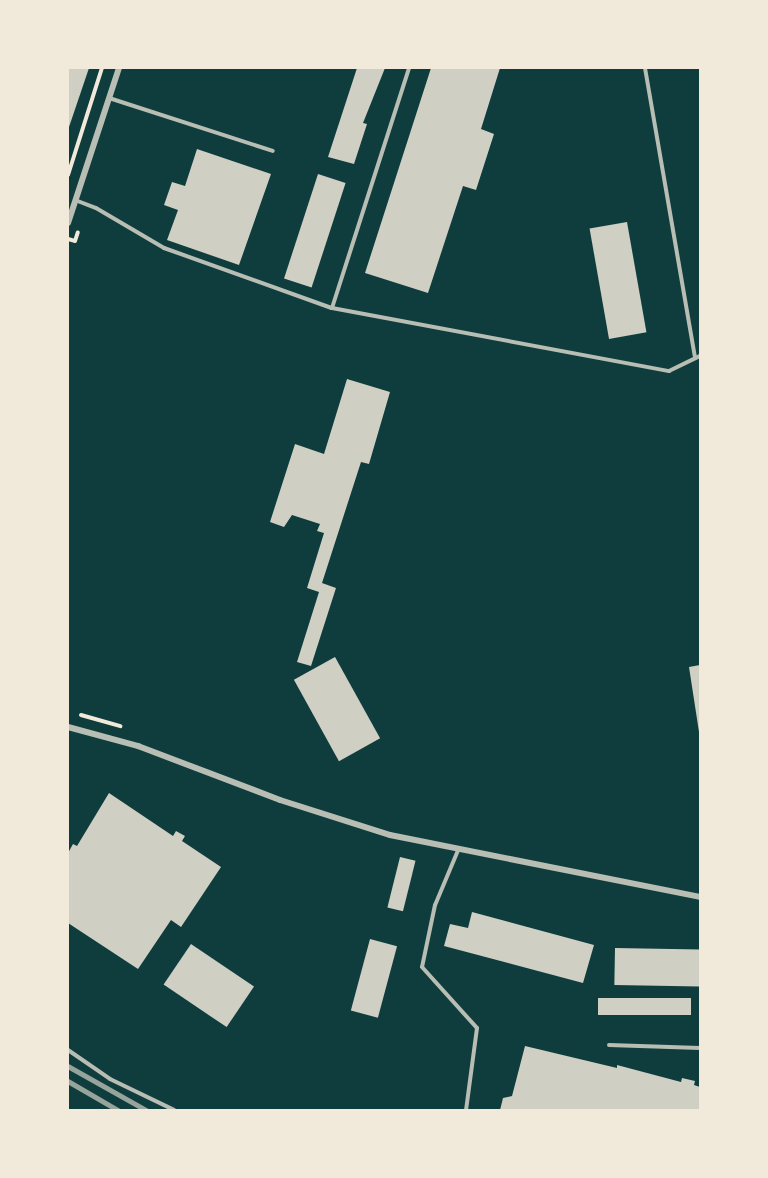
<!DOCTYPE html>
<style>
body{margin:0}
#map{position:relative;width:768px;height:1178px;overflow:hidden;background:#0f3d3e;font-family:Cabin,sans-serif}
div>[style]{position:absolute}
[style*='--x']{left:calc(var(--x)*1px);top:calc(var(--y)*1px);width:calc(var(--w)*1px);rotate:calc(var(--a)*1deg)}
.building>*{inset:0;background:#cfcfc3;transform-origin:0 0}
.path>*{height:4px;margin:-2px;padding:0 2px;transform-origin:2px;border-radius:2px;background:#f1e9da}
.service>*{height:4px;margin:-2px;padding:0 2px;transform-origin:2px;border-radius:2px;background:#b8beb3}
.minor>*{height:6px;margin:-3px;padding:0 3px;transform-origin:3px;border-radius:3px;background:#b8beb3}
.rail>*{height:4.5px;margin:-2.25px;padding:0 2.25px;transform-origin:2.25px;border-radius:2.25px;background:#97a49c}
span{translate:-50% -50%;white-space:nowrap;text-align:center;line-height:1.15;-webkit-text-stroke:4.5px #f1e9da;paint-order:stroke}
.frame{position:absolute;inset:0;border:69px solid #f1e9da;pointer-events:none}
</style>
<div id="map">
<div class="building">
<i style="clip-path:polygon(68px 68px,89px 68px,68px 130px)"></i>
<i style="clip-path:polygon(357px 68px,385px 68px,363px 123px,367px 124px,354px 164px,328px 157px)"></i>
<i style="clip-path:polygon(431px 68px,500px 68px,481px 129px,494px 134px,476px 190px,463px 186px,428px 293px,365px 273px)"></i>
<i style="clip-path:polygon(197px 149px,271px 174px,239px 265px,167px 240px,178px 210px,164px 205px,172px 182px,185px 186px)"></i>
<i style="left:318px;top:174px;width:29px;height:110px;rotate:18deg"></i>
<i style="left:627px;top:222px;width:112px;height:38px;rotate:80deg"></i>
<i style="clip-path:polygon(347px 379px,390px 392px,369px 464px,361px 462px,322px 583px,336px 588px,311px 666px,297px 662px,319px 592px,307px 588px,324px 533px,317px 531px,320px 524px,292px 515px,284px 527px,270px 522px,295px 444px,324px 454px)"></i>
<i style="left:335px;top:657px;width:93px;height:47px;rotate:61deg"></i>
<i style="clip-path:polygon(700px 665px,700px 732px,699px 732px,689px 667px)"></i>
<i style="clip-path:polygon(109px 793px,173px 836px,176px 831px,185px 836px,182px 841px,221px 867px,181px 927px,171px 920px,138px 969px,68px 923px,68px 853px,73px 844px,77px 846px)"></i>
<i style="left:400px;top:857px;width:16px;height:52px;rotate:14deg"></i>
<i style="clip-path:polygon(472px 912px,594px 945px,583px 983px,444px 946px,450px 924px,468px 928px)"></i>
<i style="left:370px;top:939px;width:28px;height:74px;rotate:15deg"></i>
<i style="left:191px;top:944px;width:76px;height:49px;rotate:34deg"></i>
<i style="left:615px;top:948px;width:85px;height:37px;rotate:1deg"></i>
<i style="left:691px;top:998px;width:17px;height:93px;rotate:90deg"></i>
<i style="clip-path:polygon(525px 1046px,617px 1068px,617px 1065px,681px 1082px,682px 1078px,695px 1081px,694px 1085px,700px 1087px,700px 1110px,500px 1110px,503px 1098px,512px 1096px)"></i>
</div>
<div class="path">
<i style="--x:68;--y:175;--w:112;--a:-72.4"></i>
<i style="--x:68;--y:239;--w:7;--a:16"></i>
<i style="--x:75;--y:241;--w:9;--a:-72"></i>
<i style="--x:81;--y:715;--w:41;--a:15.8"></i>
</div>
<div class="service">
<i style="--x:645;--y:68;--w:292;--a:80.2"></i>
<i style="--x:109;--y:98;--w:172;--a:17.9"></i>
<i style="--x:75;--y:200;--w:22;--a:21"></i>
<i style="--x:96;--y:208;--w:79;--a:30.5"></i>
<i style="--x:164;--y:248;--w:178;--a:19.7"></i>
<i style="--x:332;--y:308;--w:343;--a:10.6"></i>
<i style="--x:669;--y:371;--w:34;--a:-26"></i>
<i style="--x:332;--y:308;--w:252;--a:-72.2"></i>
<i style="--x:459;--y:848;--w:62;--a:112.8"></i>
<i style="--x:435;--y:905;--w:63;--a:101.8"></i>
<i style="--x:422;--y:967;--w:82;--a:48"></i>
<i style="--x:477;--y:1028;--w:83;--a:97.6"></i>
<i style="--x:609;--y:1045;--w:91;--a:1.9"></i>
<i style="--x:68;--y:1050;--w:51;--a:34.6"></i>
<i style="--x:110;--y:1079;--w:71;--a:25.8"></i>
</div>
<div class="minor">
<i style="--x:68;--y:223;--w:163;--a:-71.8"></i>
<i style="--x:68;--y:727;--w:73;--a:15.2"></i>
<i style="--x:138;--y:746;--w:152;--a:20.8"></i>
<i style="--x:280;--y:800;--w:115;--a:17.7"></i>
<i style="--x:390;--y:835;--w:316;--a:11.3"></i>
</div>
<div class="rail">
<i style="--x:68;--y:1066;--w:90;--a:29.4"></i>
<i style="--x:68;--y:1081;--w:58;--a:30.1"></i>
</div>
<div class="frame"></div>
</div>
